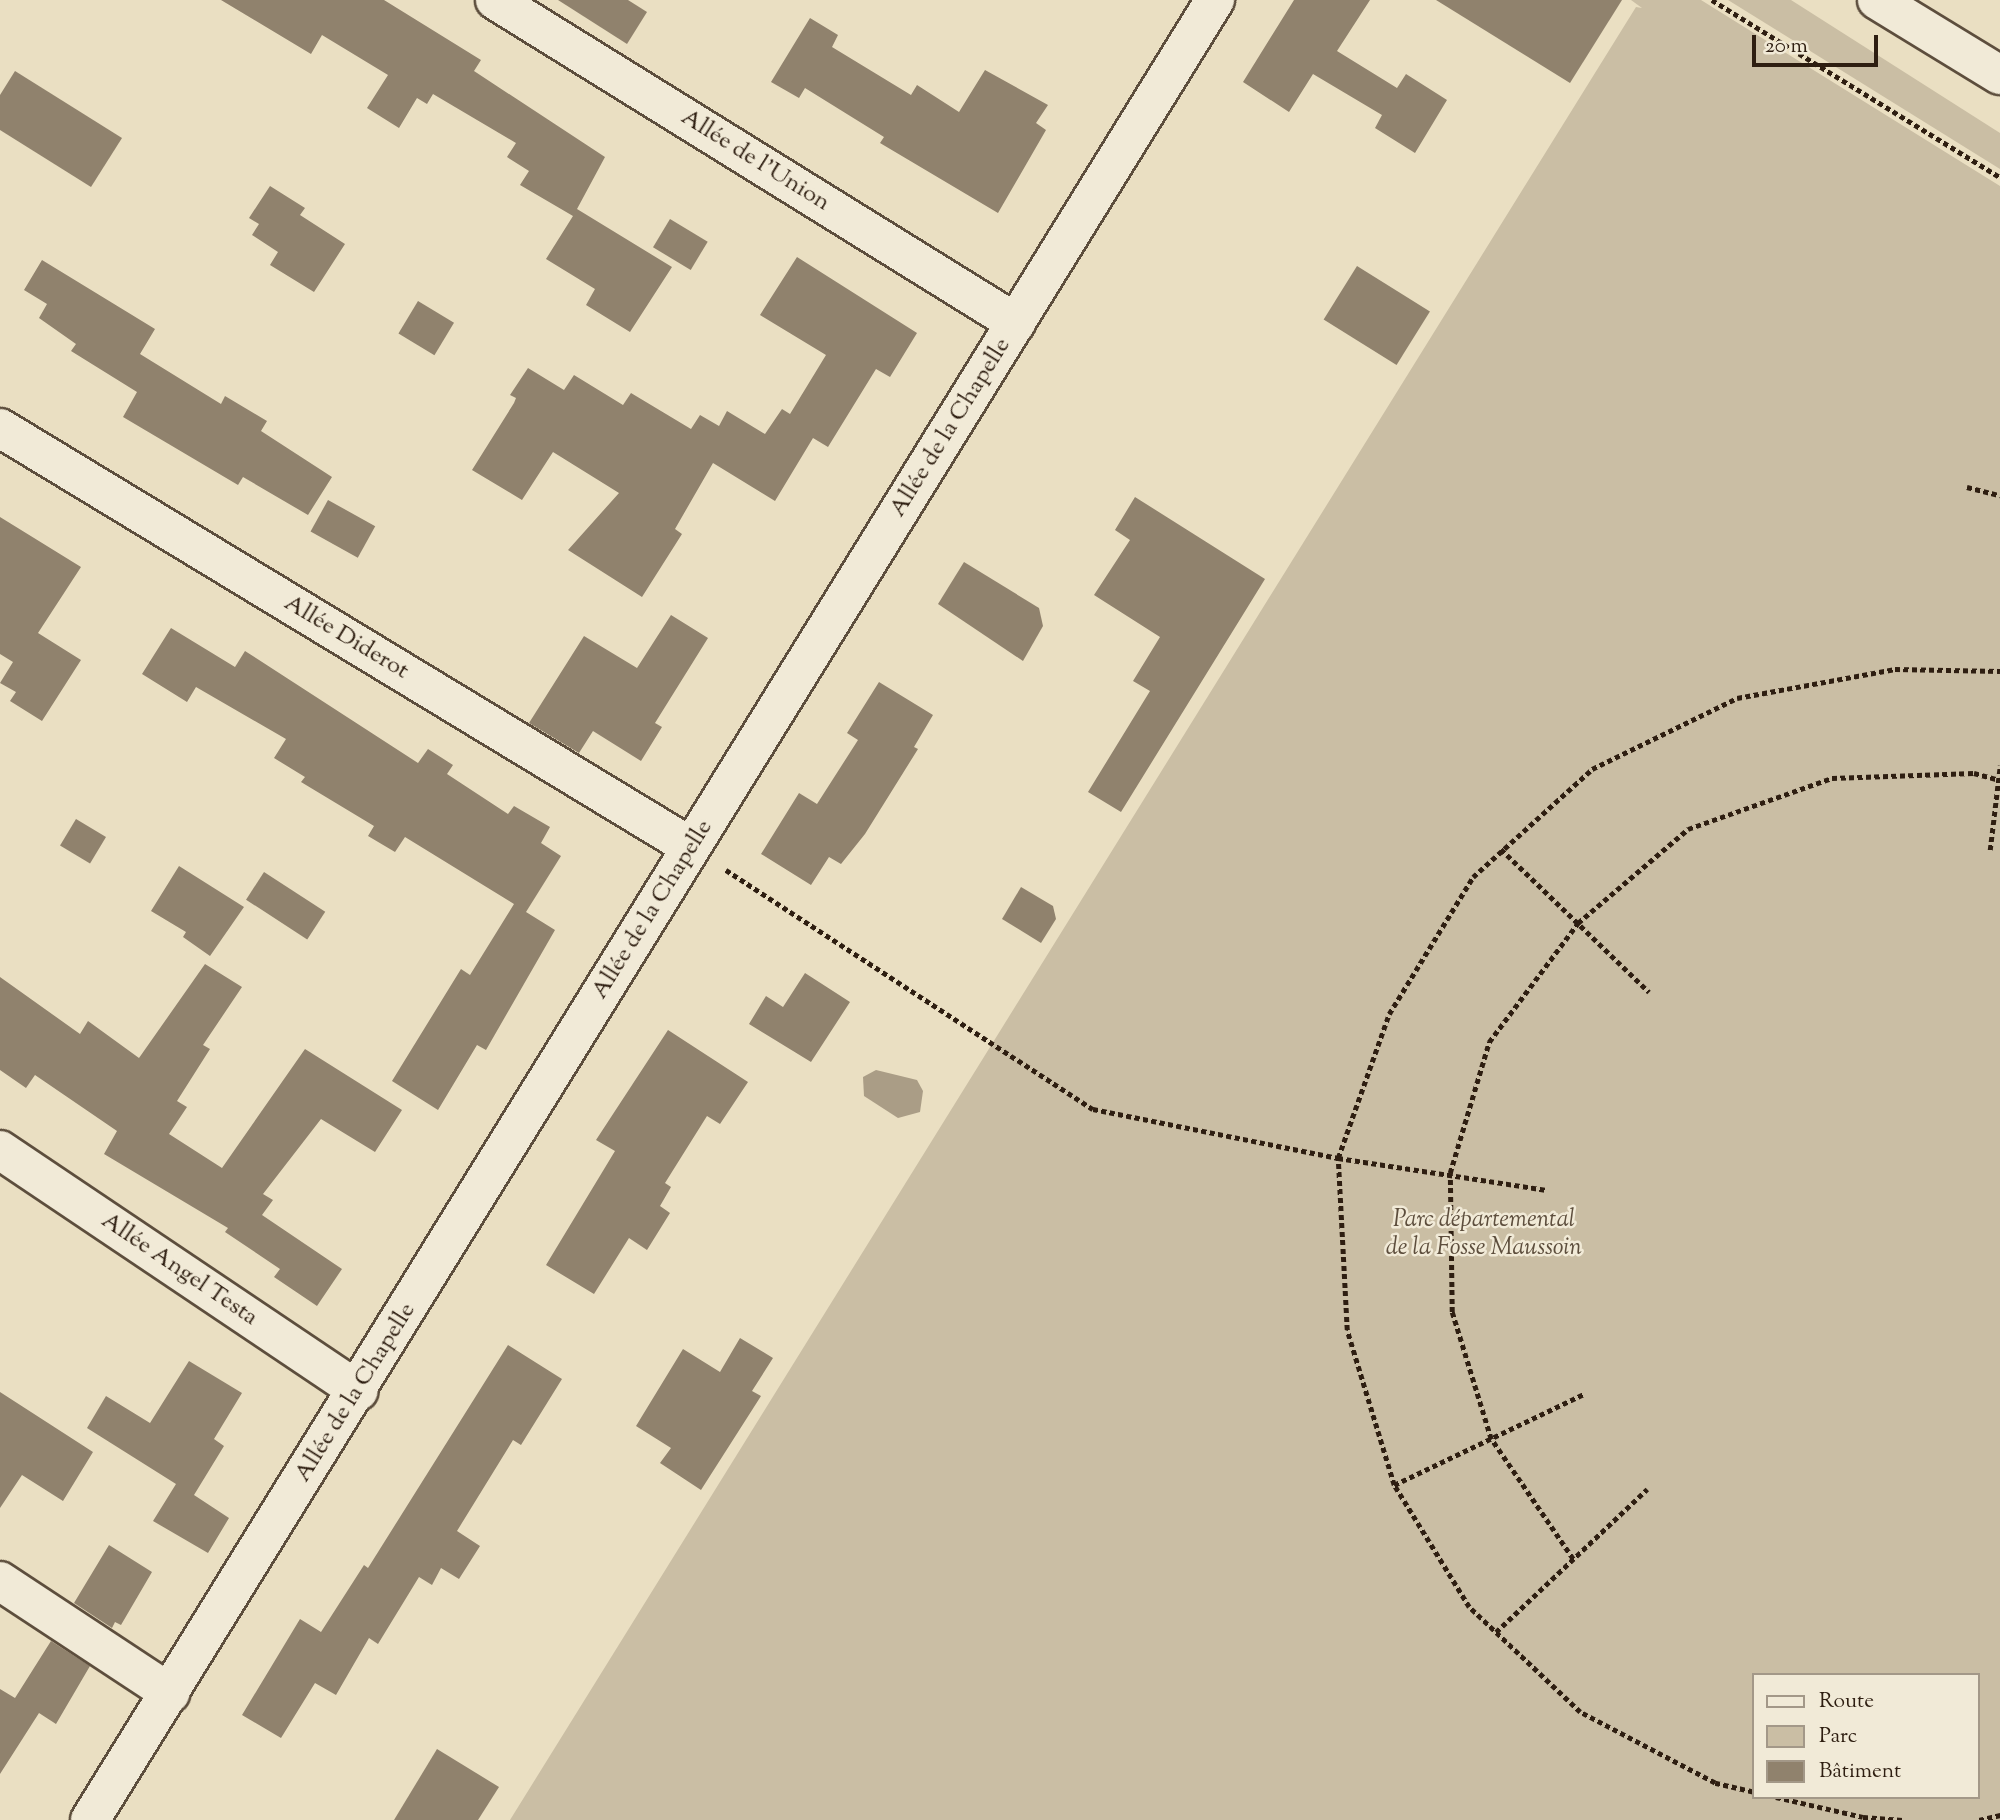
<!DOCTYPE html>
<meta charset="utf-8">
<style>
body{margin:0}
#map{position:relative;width:2000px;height:1820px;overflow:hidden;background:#eadfc2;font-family:"Sorts Mill Goudy",serif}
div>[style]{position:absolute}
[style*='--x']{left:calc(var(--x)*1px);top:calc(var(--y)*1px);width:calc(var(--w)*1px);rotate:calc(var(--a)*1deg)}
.green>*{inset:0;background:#cabea4}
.water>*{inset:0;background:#aa9d86}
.building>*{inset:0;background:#90826d;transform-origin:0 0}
.path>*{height:4.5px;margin-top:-2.25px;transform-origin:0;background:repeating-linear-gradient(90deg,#2e1e11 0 5px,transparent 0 8.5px)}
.roads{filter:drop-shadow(2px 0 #5d4e3d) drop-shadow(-2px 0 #5d4e3d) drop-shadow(0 2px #5d4e3d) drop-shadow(0 -2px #5d4e3d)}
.minor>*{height:38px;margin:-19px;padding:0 19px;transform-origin:19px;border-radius:19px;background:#f1ead7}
.path-bridge>*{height:4.5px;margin-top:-2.25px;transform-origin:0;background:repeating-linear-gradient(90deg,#2e1e11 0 5px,transparent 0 8.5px)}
span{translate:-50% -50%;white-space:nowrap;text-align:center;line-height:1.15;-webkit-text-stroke:5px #f1ead7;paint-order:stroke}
.street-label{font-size:24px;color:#2e1e11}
.park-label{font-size:24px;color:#5d4e3d;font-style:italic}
.legend{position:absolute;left:1752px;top:1673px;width:228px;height:126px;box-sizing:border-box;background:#f1ead7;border:2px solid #a39888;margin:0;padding:9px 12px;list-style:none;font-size:21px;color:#2e1e11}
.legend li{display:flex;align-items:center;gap:14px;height:35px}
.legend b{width:35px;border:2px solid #a39888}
.scale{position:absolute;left:1752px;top:35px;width:126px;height:32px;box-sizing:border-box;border:4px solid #2e1e11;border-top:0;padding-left:9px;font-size:21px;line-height:24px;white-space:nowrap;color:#2e1e11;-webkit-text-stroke:5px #f1ead7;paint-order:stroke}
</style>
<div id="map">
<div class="green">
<i style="clip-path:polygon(evenodd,1631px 0,1701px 0,2000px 186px,2000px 1820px,510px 1820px,1636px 7px,1642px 8px,1631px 0,1753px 1675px,1977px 1675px,1977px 1797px,1753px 1797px,1753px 1675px)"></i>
<i style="clip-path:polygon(1728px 0,1791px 0,2000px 133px,2000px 169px)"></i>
</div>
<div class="water">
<i style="clip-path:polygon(876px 1070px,917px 1080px,923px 1091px,920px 1112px,898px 1118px,864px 1096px,863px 1077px)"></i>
</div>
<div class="building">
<i style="clip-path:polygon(221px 0,384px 0,481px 60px,474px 71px,605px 157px,577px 209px,672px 267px,630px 332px,586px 305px,595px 289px,546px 259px,573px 216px,520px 185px,529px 171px,507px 157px,516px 143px,433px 94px,427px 104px,417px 98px,399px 128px,367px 108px,388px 75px,322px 35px,311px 54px)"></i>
<i style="clip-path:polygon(558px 0,628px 0,647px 12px,627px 44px)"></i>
<i style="clip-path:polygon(1294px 0,1370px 0,1337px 51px,1397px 88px,1406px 74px,1447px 100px,1415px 153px,1375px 128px,1382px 115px,1313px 74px,1289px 112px,1243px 82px)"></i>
<i style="clip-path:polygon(1436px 0,1622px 0,1570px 83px)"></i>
<i style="clip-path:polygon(810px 18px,838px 35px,832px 47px,911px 95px,917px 85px,959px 112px,985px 70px,1048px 105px,1036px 123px,1046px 130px,998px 213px,880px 143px,884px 137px,805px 88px,799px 98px,771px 82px)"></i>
<i style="clip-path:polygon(15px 71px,122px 138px,91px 187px,0 130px,0 95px)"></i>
<i style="clip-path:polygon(270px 186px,305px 208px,300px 215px,345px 244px,314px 292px,270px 265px,278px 252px,252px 235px,259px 224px,249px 218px)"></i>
<i style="left:670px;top:219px;width:44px;height:33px;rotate:31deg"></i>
<i style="clip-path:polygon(797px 257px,917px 333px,890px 377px,876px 369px,828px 447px,813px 438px,775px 501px,713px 463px,675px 529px,682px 534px,642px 597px,568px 550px,619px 493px,553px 452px,522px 500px,472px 470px,514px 403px,516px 398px,510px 395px,528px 368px,564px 390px,574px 375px,623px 405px,631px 393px,691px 429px,700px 415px,719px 426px,727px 411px,765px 434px,782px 409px,790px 414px,826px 355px,760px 315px)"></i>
<i style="clip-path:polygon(42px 260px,155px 329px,140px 354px,221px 404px,225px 396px,267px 421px,261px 431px,332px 477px,308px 515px,243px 477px,238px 485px,123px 417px,137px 392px,71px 351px,76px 344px,39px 318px,47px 304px,24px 290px)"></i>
<i style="left:1357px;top:266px;width:86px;height:63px;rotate:32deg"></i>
<i style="left:418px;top:301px;width:42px;height:38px;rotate:31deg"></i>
<i style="clip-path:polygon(1135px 497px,1265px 579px,1121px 812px,1088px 792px,1150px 691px,1133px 681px,1160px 637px,1094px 595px,1130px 540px,1115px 530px)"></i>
<i style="left:328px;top:500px;width:54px;height:36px;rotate:29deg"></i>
<i style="clip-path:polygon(0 517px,81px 567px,38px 633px,81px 660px,42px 721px,10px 701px,16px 692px,0 683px,13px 662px,0 654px)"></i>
<i style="clip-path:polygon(964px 562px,1039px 608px,1043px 626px,1023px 661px,938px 604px)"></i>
<i style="clip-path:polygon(671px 615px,708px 638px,655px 723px,662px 727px,641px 761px,593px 731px,579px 753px,529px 723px,584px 636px,637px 668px)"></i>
<i style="clip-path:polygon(171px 628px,235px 667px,245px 651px,418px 763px,428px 749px,453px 765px,447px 774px,508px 814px,514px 806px,550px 827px,541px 843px,561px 856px,526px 912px,555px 930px,486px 1050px,477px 1045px,438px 1110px,392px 1081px,461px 969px,470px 975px,514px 904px,405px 837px,395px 852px,368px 836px,374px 826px,301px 782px,305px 777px,274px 758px,286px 739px,196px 687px,187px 702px,142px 674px)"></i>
<i style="clip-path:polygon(879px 682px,933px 715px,914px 747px,918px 749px,865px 834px,841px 864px,829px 857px,811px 885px,761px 854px,799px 793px,817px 804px,858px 740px,847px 733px)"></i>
<i style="left:76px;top:819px;width:35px;height:31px;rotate:31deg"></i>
<i style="clip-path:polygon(179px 866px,244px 907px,210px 956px,183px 937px,186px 932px,151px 911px)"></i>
<i style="left:264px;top:872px;width:73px;height:33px;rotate:33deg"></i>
<i style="clip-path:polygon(1021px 887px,1053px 906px,1056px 919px,1041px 943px,1002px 919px)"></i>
<i style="clip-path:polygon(205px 964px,242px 987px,203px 1045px,210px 1049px,177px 1101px,187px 1107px,169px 1134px,222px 1168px,305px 1049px,402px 1110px,375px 1152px,321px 1119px,263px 1194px,273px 1200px,262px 1215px,342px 1269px,317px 1306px,274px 1277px,280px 1269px,225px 1232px,228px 1228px,104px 1154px,117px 1131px,35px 1075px,26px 1088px,0 1070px,0 977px,80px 1034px,88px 1021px,139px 1058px)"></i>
<i style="clip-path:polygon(805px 973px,850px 1002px,811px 1062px,749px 1024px,766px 996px,783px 1007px)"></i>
<i style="clip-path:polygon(668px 1030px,748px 1082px,720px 1124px,707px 1116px,665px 1183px,671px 1187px,660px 1206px,670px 1213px,647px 1250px,629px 1238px,594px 1294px,546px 1265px,615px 1151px,596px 1140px)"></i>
<i style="clip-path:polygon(740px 1338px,773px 1358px,752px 1391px,761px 1396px,701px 1490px,660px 1463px,671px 1448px,636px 1426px,683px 1349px,720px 1372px)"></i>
<i style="clip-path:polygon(508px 1345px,562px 1379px,521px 1445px,513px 1440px,457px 1531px,480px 1546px,459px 1579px,441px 1568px,432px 1585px,419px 1577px,378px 1644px,369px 1638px,336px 1695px,315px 1683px,281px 1738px,242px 1715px,300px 1619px,321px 1632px,364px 1565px,368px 1568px)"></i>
<i style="clip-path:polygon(189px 1361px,242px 1393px,214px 1439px,224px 1446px,194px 1495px,229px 1518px,208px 1553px,153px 1521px,176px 1484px,87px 1428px,106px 1396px,150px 1423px)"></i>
<i style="clip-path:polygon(0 1392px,93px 1452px,63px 1501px,22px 1475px,0 1508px)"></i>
<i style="clip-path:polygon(109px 1545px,152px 1572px,121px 1625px,115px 1622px,112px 1628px,74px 1603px)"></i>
<i style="clip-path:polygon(51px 1641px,90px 1666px,56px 1724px,39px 1713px,0 1774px,0 1689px,15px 1698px)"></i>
<i style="clip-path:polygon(437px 1749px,499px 1787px,478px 1820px,394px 1820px)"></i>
</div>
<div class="path">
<i style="--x:1712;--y:0;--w:338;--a:31.6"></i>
<i style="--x:1967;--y:487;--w:34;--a:14"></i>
<i style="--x:1501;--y:849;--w:206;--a:44"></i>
<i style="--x:726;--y:870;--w:438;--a:33.1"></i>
<i style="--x:1093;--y:1109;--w:250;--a:11.3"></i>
<i style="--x:1338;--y:1158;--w:211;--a:8.7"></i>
<i style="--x:1394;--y:1485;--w:211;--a:-25.6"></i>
<i style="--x:1573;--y:1559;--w:145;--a:-124.3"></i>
<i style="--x:1491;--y:1439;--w:133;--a:-107.1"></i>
<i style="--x:1452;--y:1312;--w:139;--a:-90.8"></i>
<i style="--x:1450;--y:1173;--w:137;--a:-73.4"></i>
<i style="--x:1489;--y:1042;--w:149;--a:-53.2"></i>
<i style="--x:1578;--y:923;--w:145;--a:-40.5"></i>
<i style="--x:1688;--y:829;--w:153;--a:-19.5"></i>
<i style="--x:1832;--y:778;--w:142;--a:-2"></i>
<i style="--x:1974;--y:773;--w:27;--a:15"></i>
<i style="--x:1496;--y:1632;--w:208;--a:-43.4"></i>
<i style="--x:1753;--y:1792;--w:39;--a:-167"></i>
<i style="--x:1715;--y:1783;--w:153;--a:-152.3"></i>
<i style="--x:1580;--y:1712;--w:153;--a:-136.6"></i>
<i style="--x:1469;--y:1607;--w:143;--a:-121.6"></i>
<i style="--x:1394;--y:1485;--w:162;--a:-106.9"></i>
<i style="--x:1347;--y:1330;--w:172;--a:-93"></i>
<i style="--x:1338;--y:1158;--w:153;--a:-70.5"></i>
<i style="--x:1389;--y:1014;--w:161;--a:-58.5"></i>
<i style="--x:1473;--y:877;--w:161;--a:-42.2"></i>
<i style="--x:1592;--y:769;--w:161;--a:-26.1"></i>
<i style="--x:1737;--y:698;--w:161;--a:-10.4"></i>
<i style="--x:1895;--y:669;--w:105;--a:1.1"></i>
<i style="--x:1776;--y:1797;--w:89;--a:12.9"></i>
<i style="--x:1863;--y:1817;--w:40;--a:4.3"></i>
<i style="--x:1979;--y:1820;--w:22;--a:-13"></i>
</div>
<div class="roads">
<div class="minor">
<i style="--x:495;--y:0;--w:613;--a:31.8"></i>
<i style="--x:1877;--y:0;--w:144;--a:31.4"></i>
<i style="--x:0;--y:428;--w:808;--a:31.23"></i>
<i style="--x:0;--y:1150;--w:432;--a:33.9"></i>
<i style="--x:0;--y:1581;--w:204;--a:33.4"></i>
<i style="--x:90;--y:1820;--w:2140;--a:-58.28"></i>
</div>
</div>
<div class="path-bridge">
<i style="--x:1990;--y:850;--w:85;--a:-83.2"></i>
</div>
<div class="street-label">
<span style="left:755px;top:161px;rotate:32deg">Allée de l'Union</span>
<span style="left:951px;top:428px;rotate:-58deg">Allée de la Chapelle</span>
<span style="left:346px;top:638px;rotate:31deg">Allée Diderot</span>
<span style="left:653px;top:910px;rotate:-58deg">Allée de la Chapelle</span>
<span style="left:179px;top:1270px;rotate:34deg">Allée Angel Testa</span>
<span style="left:356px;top:1393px;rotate:-58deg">Allée de la Chapelle</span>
</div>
<div class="park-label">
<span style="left:1484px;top:1235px">Parc départemental<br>de la Fosse Maussoin</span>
</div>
<ul class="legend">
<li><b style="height:9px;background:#f1ead7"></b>Route</li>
<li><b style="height:19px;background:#cabea4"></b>Parc</li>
<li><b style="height:19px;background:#90826d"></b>Bâtiment</li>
</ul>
<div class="scale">20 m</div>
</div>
